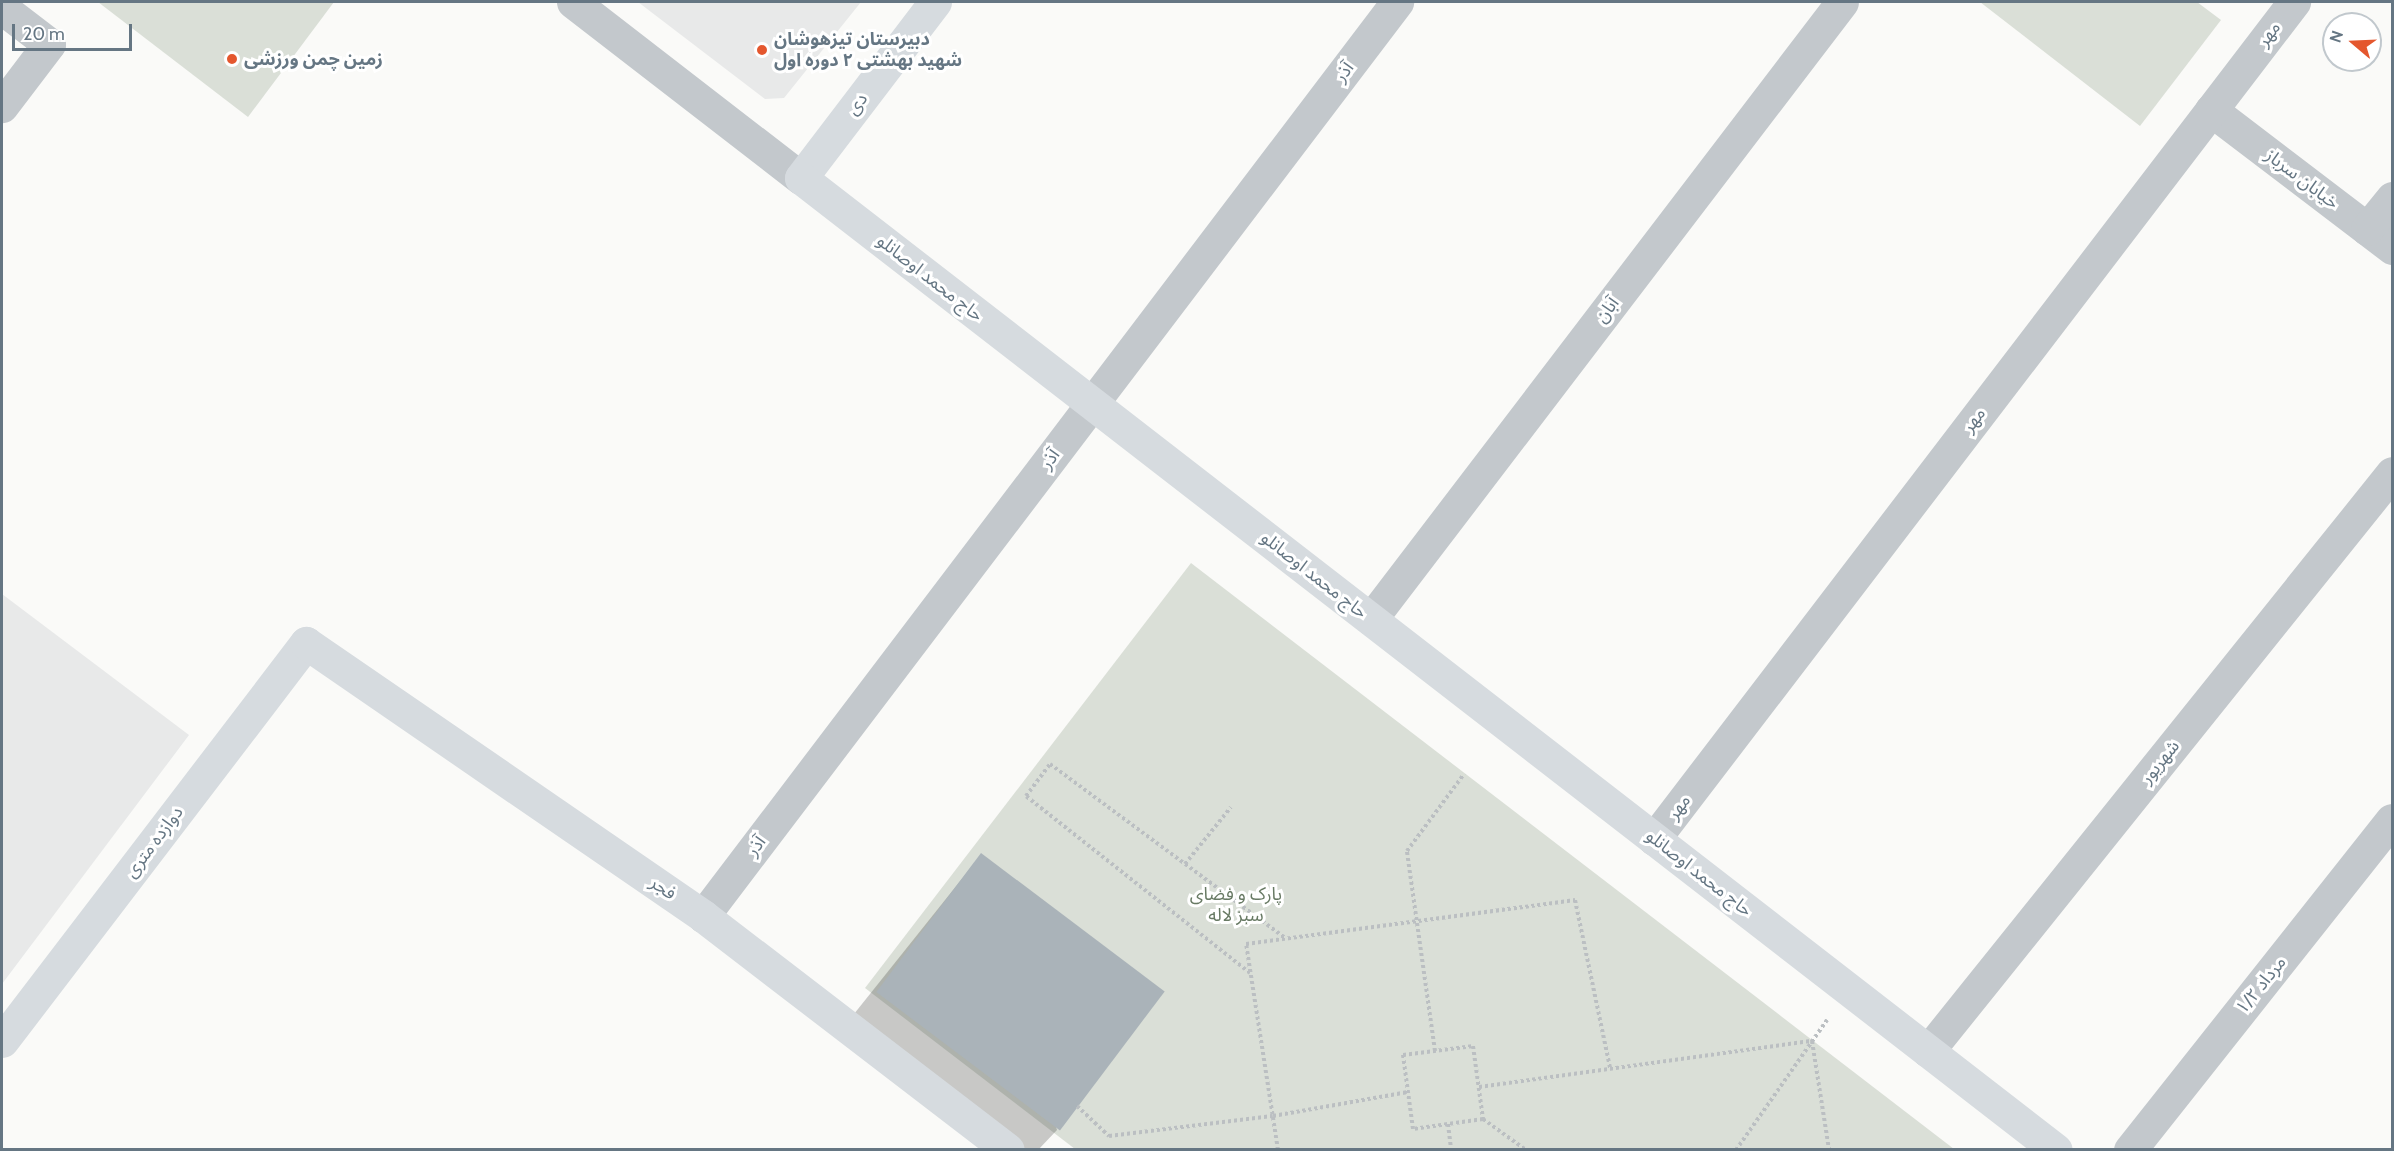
<!DOCTYPE html>
<meta charset="utf-8">
<style>
body{margin:0}
#map{position:relative;width:2394px;height:1151px;overflow:hidden;background:#fafaf8;font-family:Cabin,"Noto Sans Arabic",sans-serif}
div>[style]{position:absolute}
[style*='--x']{left:calc(var(--x)*1px);top:calc(var(--y)*1px);width:calc(var(--w)*1px);rotate:calc(var(--a)*1deg)}
.built>*{inset:0;background:#e8e9e9}
.green>*{inset:0;background:#dadfd7}
.shadow>*{inset:0;background:#0003}
.building>*{inset:0;background:#aab3b9;transform-origin:0 0}
.path>*{height:4px;margin-top:-2px;transform-origin:0;background:repeating-linear-gradient(90deg,#bbbfc2 0 3px,transparent 0 6px)}
.street>*{height:33px;margin:-16.5px;padding:0 16.5px;transform-origin:16.5px;border-radius:16.5px;background:#c3c8cc}
.secondary>*{height:33px;margin:-16.5px;padding:0 16.5px;transform-origin:16.5px;border-radius:16.5px;background:#d6dbdf}
.dots>*{width:16px;height:16px;translate:-50% -50%;box-sizing:border-box;border:3px solid #fff;border-radius:50%}
span{translate:-50% -50%;white-space:nowrap;text-align:center;line-height:1.15;-webkit-text-stroke:6px #fff;paint-order:stroke}
.street-label{font-size:18px;color:#657683}
.poi-label{font-size:18px;color:#657683;font-weight:700}
.left{translate:0 -50%;text-align:left}
.park-label{font-size:18px;color:#687a64}
.frame{position:absolute;inset:0;border:3px solid #657683;pointer-events:none}
.north{position:absolute;left:2322px;top:12px;width:60px;height:60px;box-sizing:border-box;background:#fff;border:2px solid #c1c8cd;border-radius:50%;rotate:289deg;font-size:16px;font-weight:700;line-height:24px;text-align:center;color:#657683}
.north::after{content:'';display:block;margin:auto;width:21px;height:27px;background:#e4572e;clip-path:polygon(50% 0,100% 100%,50% 72%,0 100%)}
.scale{position:absolute;left:12px;top:24px;width:120px;height:27px;box-sizing:border-box;border:3px solid #657683;border-top:0;padding-left:8px;font-size:18px;line-height:21px;white-space:nowrap;color:#657683;-webkit-text-stroke:4px #fff;paint-order:stroke}
</style>
<div id="map">
<div class="built">
<i style="clip-path:polygon(638px 2px,861px 2px,784px 98px,765px 99px)"></i>
<i style="clip-path:polygon(2px 594px,189px 735px,2px 984px)"></i>
</div>
<div class="green">
<i style="clip-path:polygon(98px 2px,334px 2px,248px 117px)"></i>
<i style="clip-path:polygon(1980px 2px,2197px 2px,2221px 20px,2140px 126px)"></i>
<i style="clip-path:polygon(1191px 563px,1954px 1149px,1075px 1149px,865px 988px)"></i>
</div>
<div class="shadow">
<i style="clip-path:polygon(981px 855px,1057px 1130px,1038px 1150px,1021px 1150px,850px 1019px)"></i>
</div>
<div class="building">
<i style="left:981px;top:853px;width:230px;height:174px;rotate:37deg"></i>
</div>
<div class="path">
<i style="--x:1185;--y:864;--w:73;--a:-51.1"></i>
<i style="--x:1250;--y:973;--w:285;--a:-141.7"></i>
<i style="--x:1026;--y:796;--w:40;--a:-53"></i>
<i style="--x:1050;--y:764;--w:292;--a:36.5"></i>
<i style="--x:1473;--y:1046;--w:74;--a:82.2"></i>
<i style="--x:1483;--y:1119;--w:71;--a:171.9"></i>
<i style="--x:1413;--y:1129;--w:75;--a:-97.7"></i>
<i style="--x:1403;--y:1055;--w:71;--a:-7.3"></i>
<i style="--x:1435;--y:1051;--w:202;--a:-98"></i>
<i style="--x:1407;--y:851;--w:96;--a:-53.5"></i>
<i style="--x:1479;--y:1087;--w:336;--a:-7.9"></i>
<i style="--x:1812;--y:1041;--w:110;--a:81.1"></i>
<i style="--x:1077;--y:1106;--w:44;--a:43.2"></i>
<i style="--x:1109;--y:1136;--w:165;--a:-7"></i>
<i style="--x:1273;--y:1116;--w:137;--a:-10.1"></i>
<i style="--x:1483;--y:1119;--w:53;--a:35.8"></i>
<i style="--x:1448;--y:1124;--w:26;--a:83"></i>
<i style="--x:1278;--y:1150;--w:208;--a:-98.8"></i>
<i style="--x:1246;--y:944;--w:332;--a:-7.6"></i>
<i style="--x:1575;--y:900;--w:172;--a:78.2"></i>
<i style="--x:1736;--y:1150;--w:159;--a:-55"></i>
</div>
<div class="street">
<i style="--x:573;--y:2;--w:288;--a:37.7"></i>
<i style="--x:2;--y:8;--w:59;--a:37.5"></i>
<i style="--x:49;--y:44;--w:78;--a:127.2"></i>
<i style="--x:2211;--y:110;--w:228;--a:37.3"></i>
<i style="--x:2367;--y:229;--w:40;--a:-51"></i>
<i style="--x:1371;--y:619;--w:776;--a:-52.64"></i>
<i style="--x:1654;--y:839;--w:1054;--a:-52.6"></i>
<i style="--x:703;--y:916;--w:1148;--a:-52.79"></i>
<i style="--x:1928;--y:1051;--w:741;--a:-51.24"></i>
<i style="--x:2130;--y:1150;--w:421;--a:-51.6"></i>
</div>
<div class="secondary">
<i style="--x:935;--y:2;--w:221;--a:127.3"></i>
<i style="--x:801;--y:178;--w:1587;--a:37.76"></i>
<i style="--x:2;--y:1041;--w:501;--a:-52.63"></i>
<i style="--x:306;--y:643;--w:482;--a:34.5"></i>
<i style="--x:703;--y:916;--w:384;--a:37.5"></i>
</div>
<div class="dots">
<i style="left:762px;top:50px;background:#e4572e"></i>
<i style="left:232px;top:59px;background:#e4572e"></i>
</div>
<div class="street-label">
<span style="left:2269px;top:34px;rotate:-53deg">مهر</span>
<span style="left:1344px;top:72px;rotate:-53deg">آذر</span>
<span style="left:857px;top:104px;rotate:-53deg">دی</span>
<span style="left:2302px;top:179px;rotate:37deg">خیابان سرباز</span>
<span style="left:930px;top:278px;rotate:38deg">حاج محمد اوصانلو</span>
<span style="left:1607px;top:310px;rotate:-53deg">آبان</span>
<span style="left:1974px;top:420px;rotate:-53deg">مهر</span>
<span style="left:1050px;top:459px;rotate:-53deg">آذر</span>
<span style="left:1314px;top:575px;rotate:38deg">حاج محمد اوصانلو</span>
<span style="left:2160px;top:762px;rotate:-51deg">شهریور</span>
<span style="left:1679px;top:807px;rotate:-53deg">مهر</span>
<span style="left:154px;top:842px;rotate:-53deg">دوازده متری</span>
<span style="left:756px;top:846px;rotate:-53deg">آذر</span>
<span style="left:1699px;top:873px;rotate:38deg">حاج محمد اوصانلو</span>
<span style="left:663px;top:888px;rotate:34deg">فجر</span>
<span style="left:2261px;top:985px;rotate:-51deg">مرداد ۱/۲</span>
</div>
<div class="poi-label">
<span class="left" style="left:774px;top:50px">دبیرستان تیزهوشان<br>شهید بهشتی ۲ دوره اول</span>
<span class="left" style="left:244px;top:59px">زمین چمن ورزشی</span>
</div>
<div class="park-label">
<span style="left:1236px;top:905px">پارک و فضای<br>سبز لاله</span>
</div>
<div class="frame"></div>
<div class="north">N</div>
<div class="scale">20 m</div>
</div>
